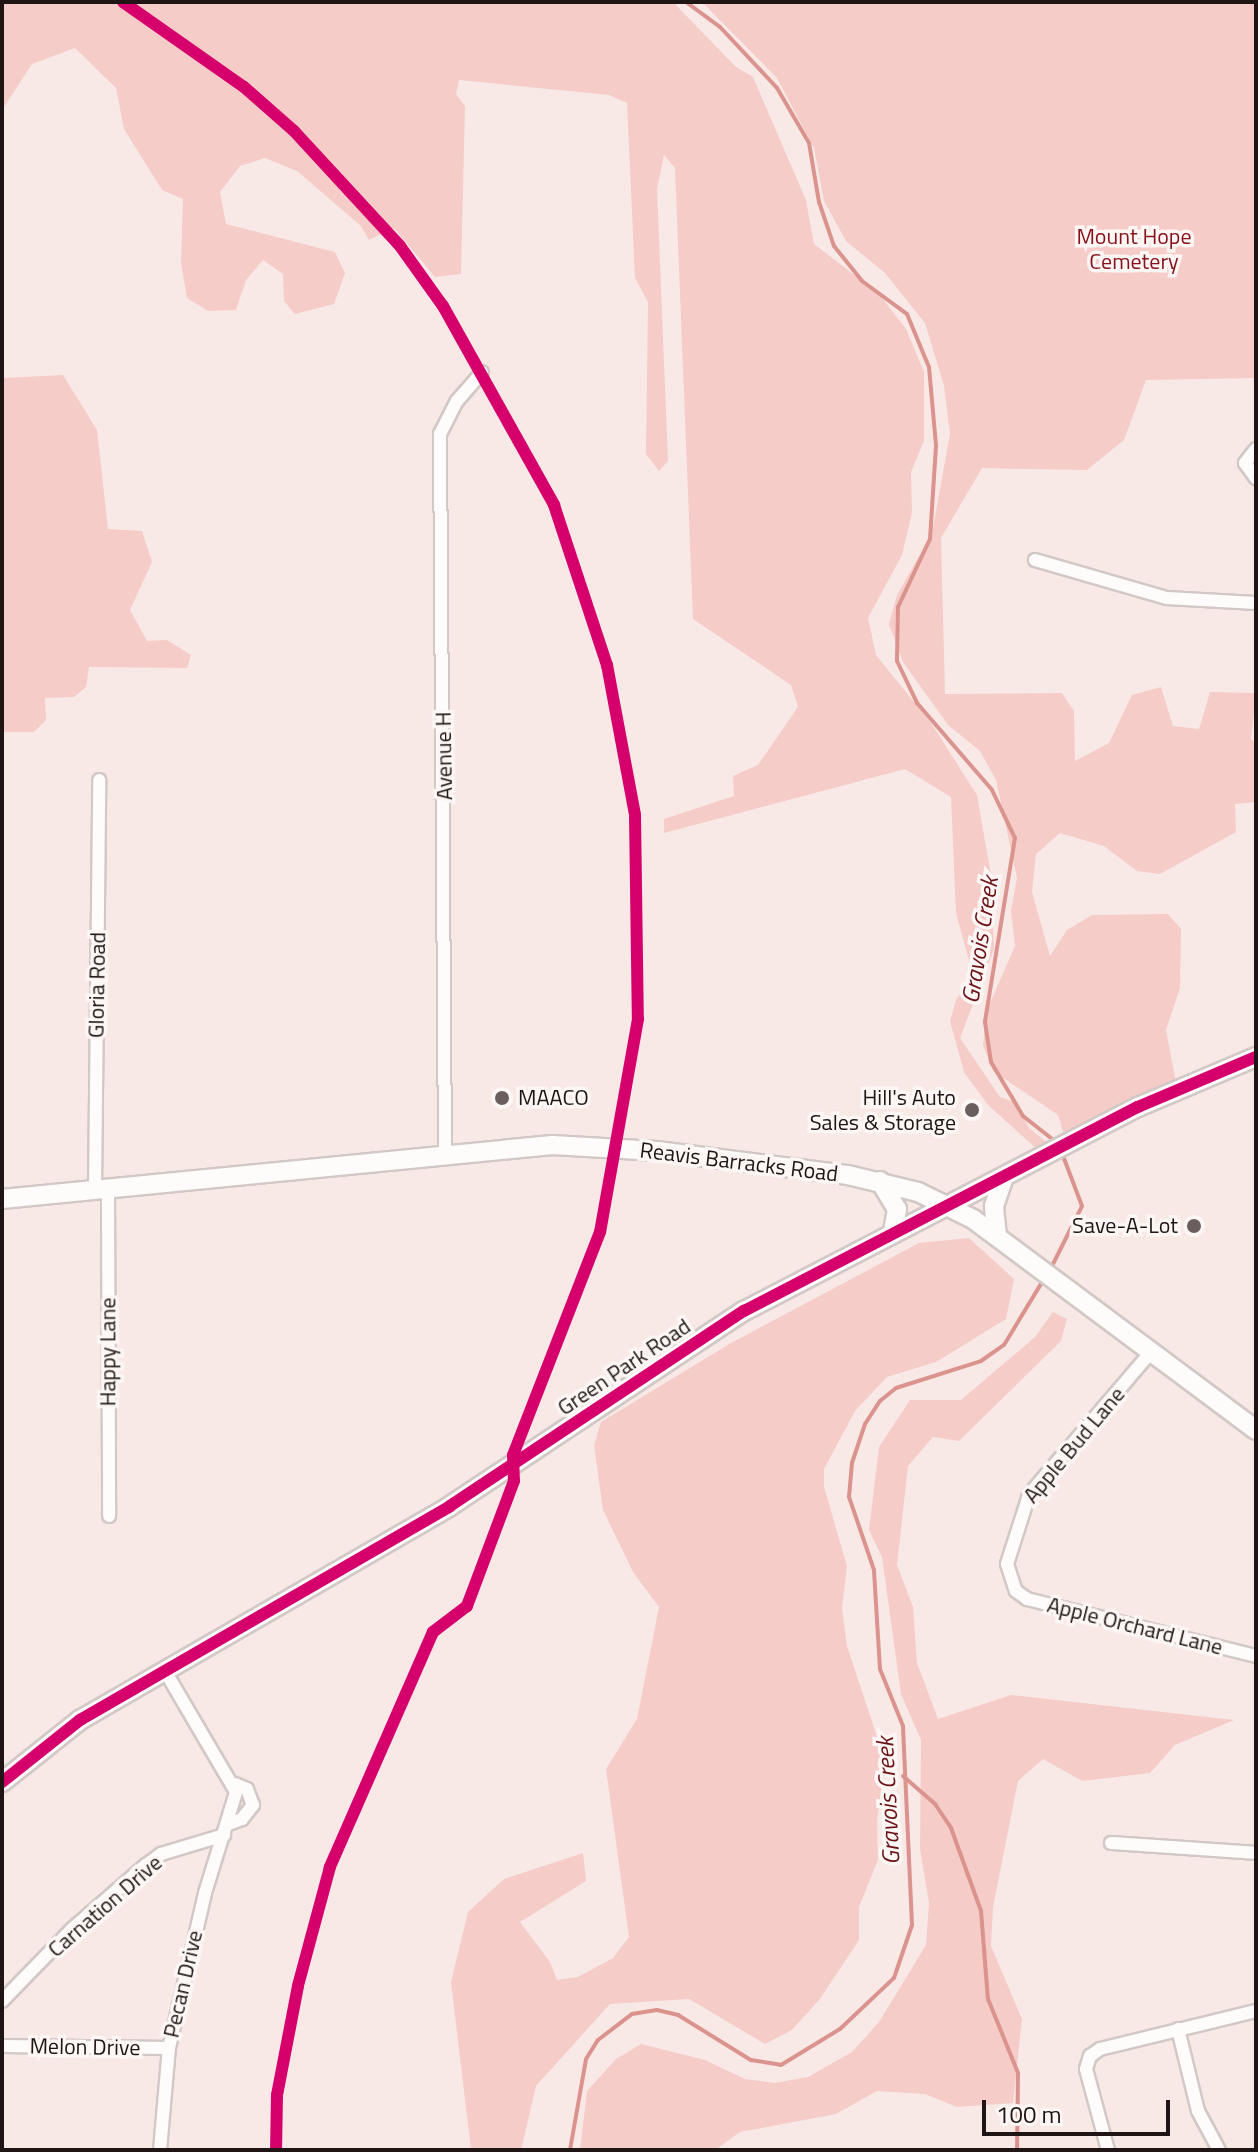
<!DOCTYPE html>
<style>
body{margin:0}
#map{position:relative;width:1258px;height:2152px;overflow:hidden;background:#f8e9e7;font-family:"Titillium Web",sans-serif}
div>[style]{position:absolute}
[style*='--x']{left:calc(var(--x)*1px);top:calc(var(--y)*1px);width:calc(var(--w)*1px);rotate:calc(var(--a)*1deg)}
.green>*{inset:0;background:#f5ccc8}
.stream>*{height:4px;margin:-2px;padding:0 2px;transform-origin:2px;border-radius:2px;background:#db938e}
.roads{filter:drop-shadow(2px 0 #d2c8c6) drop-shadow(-2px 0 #d2c8c6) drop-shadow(0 2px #d2c8c6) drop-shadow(0 -2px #d2c8c6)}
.street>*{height:12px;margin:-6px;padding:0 6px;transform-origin:6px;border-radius:6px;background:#fefcfb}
.secondary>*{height:18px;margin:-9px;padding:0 9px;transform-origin:9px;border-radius:9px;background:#fefcfb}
.cycleway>*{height:12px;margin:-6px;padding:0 6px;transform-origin:6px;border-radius:6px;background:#d6006c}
.dots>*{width:22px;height:22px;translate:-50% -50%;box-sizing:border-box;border:4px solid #fcf6f5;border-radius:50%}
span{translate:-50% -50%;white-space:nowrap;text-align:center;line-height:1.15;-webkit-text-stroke:7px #fcf6f5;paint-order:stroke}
.park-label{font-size:22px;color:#881019}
.street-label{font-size:22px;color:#1e1514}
.poi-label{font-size:22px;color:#1e1514}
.right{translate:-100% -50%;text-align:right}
.left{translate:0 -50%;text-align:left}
.water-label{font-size:24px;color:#6b1216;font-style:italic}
.frame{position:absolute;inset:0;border:4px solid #1e1514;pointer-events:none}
.scale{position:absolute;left:982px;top:2100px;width:188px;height:36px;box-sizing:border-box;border:4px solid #1e1514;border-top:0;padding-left:10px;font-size:24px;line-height:28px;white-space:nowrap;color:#1e1514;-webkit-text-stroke:6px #fcf6f5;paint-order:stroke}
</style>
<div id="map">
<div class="green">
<i style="clip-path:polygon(2px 2px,673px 2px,736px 67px,753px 77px,806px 200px,814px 244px,879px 294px,906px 329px,924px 372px,924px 441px,911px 472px,912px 513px,902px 555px,868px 618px,876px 655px,931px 723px,977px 795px,991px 875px,994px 949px,960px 1038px,1000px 1097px,1017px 1103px,1029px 1128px,1050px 1145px,1037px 1149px,988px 1105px,964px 1072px,950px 1021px,956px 1000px,973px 975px,956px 913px,951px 797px,905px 769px,664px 833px,664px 819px,734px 796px,733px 776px,758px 765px,798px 707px,791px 685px,693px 619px,675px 168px,664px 155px,657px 189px,668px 461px,659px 471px,646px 454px,648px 302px,635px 278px,627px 103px,609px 95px,459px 80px,456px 94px,465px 106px,461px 274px,435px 277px,394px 228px,369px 240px,361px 226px,297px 171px,265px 158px,240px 166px,220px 192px,226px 224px,335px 252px,345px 273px,334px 304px,295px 314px,284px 301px,283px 274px,263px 260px,246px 280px,236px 310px,208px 311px,187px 298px,181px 263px,183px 199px,162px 190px,124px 129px,116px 88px,75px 48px,32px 64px,2px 110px)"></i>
<i style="clip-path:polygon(702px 2px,1256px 2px,1256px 378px,1146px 380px,1124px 440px,1087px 470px,982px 468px,941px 538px,945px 694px,1062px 693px,1074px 711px,1075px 761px,1109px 743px,1132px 695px,1161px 687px,1173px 726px,1199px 729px,1210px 692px,1256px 693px,1251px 739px,1256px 744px,1256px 802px,1235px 804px,1236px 832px,1160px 874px,1137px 871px,1104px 846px,1060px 833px,1036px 854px,1032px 892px,1050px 956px,1067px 930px,1092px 915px,1168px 914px,1181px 929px,1180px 988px,1166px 1030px,1176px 1083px,1065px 1138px,1058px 1115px,993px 1071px,983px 1045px,987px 1010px,1015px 946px,1011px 911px,1017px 878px,996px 780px,980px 751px,948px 725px,903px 662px,889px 624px,897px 595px,932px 533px,950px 434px,944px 386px,925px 323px,885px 273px,846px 241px,824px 201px,814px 148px,777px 78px)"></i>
<i style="clip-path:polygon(63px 375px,97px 430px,108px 529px,142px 531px,152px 562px,130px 610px,147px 641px,167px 640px,191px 655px,187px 668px,89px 667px,86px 687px,74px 697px,45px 698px,46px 720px,34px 732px,2px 732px,2px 378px)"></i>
<i style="clip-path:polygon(969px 1238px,1014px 1279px,1006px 1319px,936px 1362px,887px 1377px,855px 1411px,824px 1469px,824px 1487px,847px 1566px,842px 1608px,847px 1646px,886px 1764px,877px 1820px,878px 1860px,859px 1907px,859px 1940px,819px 2000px,792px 2030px,765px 2044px,689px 1999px,610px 2004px,536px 2086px,521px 2150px,471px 2150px,451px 1982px,468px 1912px,504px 1879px,583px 1853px,586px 1881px,520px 1922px,550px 1962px,557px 1980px,578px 1977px,613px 1958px,629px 1937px,606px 1769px,637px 1719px,659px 1607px,633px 1572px,603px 1510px,594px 1445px,601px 1422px,731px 1343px,919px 1243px)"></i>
<i style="clip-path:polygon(1053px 1312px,1067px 1319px,1061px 1341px,959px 1441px,933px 1437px,908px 1466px,897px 1565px,913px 1607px,917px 1663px,938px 1719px,1011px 1695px,1234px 1720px,1175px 1745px,1150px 1773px,1082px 1781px,1043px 1759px,1018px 1781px,993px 1907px,991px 1946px,1022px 2019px,1013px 2103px,957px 2107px,925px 2094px,877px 2091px,836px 2114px,740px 2132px,715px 2150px,580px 2150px,587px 2091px,616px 2059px,641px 2044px,705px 2060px,745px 2079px,775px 2083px,808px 2077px,852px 2052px,879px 2022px,926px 1945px,929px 1903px,920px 1849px,921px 1740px,901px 1694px,882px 1557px,869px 1530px,879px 1447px,910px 1400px,961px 1400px,1035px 1337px)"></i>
</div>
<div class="stream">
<i style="--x:686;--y:2;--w:42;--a:36.3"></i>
<i style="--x:720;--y:27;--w:83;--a:46.9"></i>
<i style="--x:777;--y:88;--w:64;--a:59.8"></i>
<i style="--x:809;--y:143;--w:60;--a:80.4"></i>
<i style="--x:819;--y:202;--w:46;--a:71.2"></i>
<i style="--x:834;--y:246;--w:45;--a:51.3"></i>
<i style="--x:862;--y:281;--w:56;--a:36.3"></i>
<i style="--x:907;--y:314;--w:57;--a:67.5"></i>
<i style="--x:929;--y:367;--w:79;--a:84.9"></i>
<i style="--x:936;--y:446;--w:93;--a:93.7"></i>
<i style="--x:930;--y:539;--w:75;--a:115.2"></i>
<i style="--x:898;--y:607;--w:54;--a:91.1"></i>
<i style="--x:897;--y:661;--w:47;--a:64.5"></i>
<i style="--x:917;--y:703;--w:115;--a:49.2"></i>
<i style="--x:992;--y:790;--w:53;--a:64.4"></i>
<i style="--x:1015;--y:838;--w:186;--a:99.3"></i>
<i style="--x:985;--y:1022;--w:40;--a:81.5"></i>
<i style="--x:991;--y:1062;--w:63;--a:59.3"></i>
<i style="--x:1023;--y:1116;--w:42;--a:38.2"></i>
<i style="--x:1051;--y:1268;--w:69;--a:-63.4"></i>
<i style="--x:1082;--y:1206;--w:57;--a:-110.7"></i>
<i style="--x:903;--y:1776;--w:43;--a:41.2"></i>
<i style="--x:935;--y:1804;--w:29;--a:56"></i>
<i style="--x:951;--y:1828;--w:88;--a:70.1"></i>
<i style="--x:981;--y:1911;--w:88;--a:85.5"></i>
<i style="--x:988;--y:1999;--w:80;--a:67.9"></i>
<i style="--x:1018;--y:2073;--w:77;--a:90.7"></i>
<i style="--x:570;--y:2150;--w:92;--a:-80"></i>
<i style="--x:586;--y:2059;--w:22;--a:-58"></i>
<i style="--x:598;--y:2040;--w:43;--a:-37.4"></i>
<i style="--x:632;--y:2014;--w:25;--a:-9"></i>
<i style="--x:657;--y:2010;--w:22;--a:13"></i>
<i style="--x:678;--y:2015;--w:86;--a:31.7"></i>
<i style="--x:751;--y:2060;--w:30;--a:9"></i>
<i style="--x:781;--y:2065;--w:69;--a:-31.4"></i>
<i style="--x:840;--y:2029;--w:74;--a:-43.4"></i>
<i style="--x:894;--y:1978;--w:56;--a:-71.2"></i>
<i style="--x:912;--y:1925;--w:199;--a:-92.6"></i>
<i style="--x:903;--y:1726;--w:61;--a:-112"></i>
<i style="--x:880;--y:1669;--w:99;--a:-93.5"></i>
<i style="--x:874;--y:1570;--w:77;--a:-108.9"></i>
<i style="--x:849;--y:1497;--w:34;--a:-85"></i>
<i style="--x:852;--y:1463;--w:41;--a:-71.6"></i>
<i style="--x:865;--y:1424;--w:27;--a:-57"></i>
<i style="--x:880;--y:1401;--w:21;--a:-39"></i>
<i style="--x:896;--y:1388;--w:89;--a:-17.6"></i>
<i style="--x:981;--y:1361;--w:28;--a:-35"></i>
<i style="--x:1004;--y:1345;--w:77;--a:-58.8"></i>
</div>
<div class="roads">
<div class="street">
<i style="--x:1256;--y:449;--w:18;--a:128"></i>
<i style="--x:1245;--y:463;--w:19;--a:54"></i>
<i style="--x:1035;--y:560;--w:137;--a:16.1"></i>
<i style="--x:1167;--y:598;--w:89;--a:3.2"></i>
<i style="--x:445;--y:1154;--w:720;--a:-90.4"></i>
<i style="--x:440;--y:434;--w:37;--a:-63"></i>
<i style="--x:457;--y:401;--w:38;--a:-49"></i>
<i style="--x:108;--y:1189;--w:327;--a:89.8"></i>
<i style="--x:95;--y:1190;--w:410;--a:-89.4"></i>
<i style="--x:1151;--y:1352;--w:188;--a:130.5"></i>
<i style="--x:1029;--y:1495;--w:72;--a:107.7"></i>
<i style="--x:1007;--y:1564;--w:28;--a:72"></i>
<i style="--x:1016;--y:1591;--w:14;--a:36"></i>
<i style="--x:1027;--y:1599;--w:236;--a:14"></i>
<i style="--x:229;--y:1824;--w:14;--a:-21"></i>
<i style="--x:242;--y:1819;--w:18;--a:-52"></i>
<i style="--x:253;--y:1805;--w:17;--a:-111"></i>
<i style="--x:247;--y:1789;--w:13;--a:-157"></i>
<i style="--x:1111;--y:1843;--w:145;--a:3.9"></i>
<i style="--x:2;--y:2001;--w:100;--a:-45.8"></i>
<i style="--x:72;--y:1929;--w:98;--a:-40.9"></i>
<i style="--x:146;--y:1865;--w:19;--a:-36"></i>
<i style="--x:161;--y:1854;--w:66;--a:-16.8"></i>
<i style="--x:1178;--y:2029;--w:84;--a:76.3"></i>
<i style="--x:1198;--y:2111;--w:44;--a:61.7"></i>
<i style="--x:2;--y:2046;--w:167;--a:0.7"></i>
<i style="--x:160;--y:2150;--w:102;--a:-85"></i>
<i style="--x:169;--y:2048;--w:159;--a:-76.9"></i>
<i style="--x:205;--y:1893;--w:106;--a:-72.9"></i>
<i style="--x:236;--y:1792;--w:140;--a:-120.4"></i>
<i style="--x:1108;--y:2150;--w:84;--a:-105.2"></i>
<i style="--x:1086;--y:2069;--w:14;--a:-73"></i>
<i style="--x:1090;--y:2056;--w:12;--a:-35"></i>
<i style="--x:1100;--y:2049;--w:161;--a:-13.7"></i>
</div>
<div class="secondary">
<i style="--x:880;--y:1181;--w:33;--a:59"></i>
<i style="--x:897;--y:1209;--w:23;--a:100"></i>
<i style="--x:2;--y:1199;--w:553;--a:-5.61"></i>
<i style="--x:552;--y:1145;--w:105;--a:3.3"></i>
<i style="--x:657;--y:1151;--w:193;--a:7.2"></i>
<i style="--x:848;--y:1175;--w:72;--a:13.7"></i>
<i style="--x:918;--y:1192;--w:61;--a:26.1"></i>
<i style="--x:973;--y:1219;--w:353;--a:36.7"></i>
<i style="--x:997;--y:1236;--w:30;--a:-96"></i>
<i style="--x:994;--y:1206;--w:31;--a:-71"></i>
<i style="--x:2;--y:1782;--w:100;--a:-38.5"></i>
<i style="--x:80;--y:1720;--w:427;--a:-30"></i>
<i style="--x:450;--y:1506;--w:353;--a:-33.6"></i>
<i style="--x:744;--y:1311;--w:444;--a:-27.4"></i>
<i style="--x:1138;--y:1107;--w:128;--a:-23"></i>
</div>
</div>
<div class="cycleway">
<i style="--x:123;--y:2;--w:148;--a:35.1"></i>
<i style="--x:244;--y:87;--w:67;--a:41.3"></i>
<i style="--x:294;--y:131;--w:156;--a:47.3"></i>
<i style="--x:400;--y:246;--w:74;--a:54.4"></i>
<i style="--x:443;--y:306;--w:228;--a:60.8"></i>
<i style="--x:554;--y:505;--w:169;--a:71.7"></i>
<i style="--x:607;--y:665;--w:153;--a:79.4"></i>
<i style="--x:635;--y:815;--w:204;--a:89.2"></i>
<i style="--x:638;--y:1019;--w:216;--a:100.1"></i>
<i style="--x:600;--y:1232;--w:239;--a:111.3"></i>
<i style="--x:513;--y:1455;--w:26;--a:88"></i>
<i style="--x:514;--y:1481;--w:134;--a:110.6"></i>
<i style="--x:467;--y:1606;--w:43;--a:142.6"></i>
<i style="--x:433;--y:1632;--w:257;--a:113.7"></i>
<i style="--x:330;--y:1867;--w:123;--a:105.1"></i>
<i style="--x:298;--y:1986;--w:111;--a:100.9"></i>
<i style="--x:277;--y:2095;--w:55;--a:91"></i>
<i style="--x:2;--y:1782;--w:100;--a:-38.5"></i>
<i style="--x:80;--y:1720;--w:427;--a:-30"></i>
<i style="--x:450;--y:1506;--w:353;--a:-33.6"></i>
<i style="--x:744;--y:1311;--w:444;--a:-27.4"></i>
<i style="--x:1138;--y:1107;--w:128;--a:-23"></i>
</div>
<div class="dots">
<i style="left:502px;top:1098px;background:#6a5f5e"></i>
<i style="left:972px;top:1110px;background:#6a5f5e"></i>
<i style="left:1194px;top:1226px;background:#6a5f5e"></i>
</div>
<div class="park-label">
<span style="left:1134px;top:249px">Mount Hope<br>Cemetery</span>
</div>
<div class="street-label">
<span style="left:444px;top:756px;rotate:-91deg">Avenue H</span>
<span style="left:97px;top:985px;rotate:-89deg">Gloria Road</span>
<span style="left:739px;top:1162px;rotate:7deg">Reavis Barracks Road</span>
<span style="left:108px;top:1352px;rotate:-90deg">Happy Lane</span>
<span style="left:624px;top:1367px;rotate:-34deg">Green Park Road</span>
<span style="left:1074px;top:1445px;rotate:-50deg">Apple Bud Lane</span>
<span style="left:1135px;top:1626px;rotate:14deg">Apple Orchard Lane</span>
<span style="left:105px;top:1906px;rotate:-41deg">Carnation Drive</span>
<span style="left:183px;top:1984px;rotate:-77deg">Pecan Drive</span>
<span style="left:85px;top:2047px;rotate:1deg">Melon Drive</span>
</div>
<div class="poi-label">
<span class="right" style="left:956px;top:1110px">Hill's Auto<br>Sales &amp; Storage</span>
<span class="left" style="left:518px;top:1098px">MAACO</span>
<span class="right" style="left:1178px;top:1226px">Save-A-Lot</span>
</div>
<div class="water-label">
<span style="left:980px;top:940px;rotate:-81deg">Gravois Creek</span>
<span style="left:888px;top:1801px;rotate:-93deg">Gravois Creek</span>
</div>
<div class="frame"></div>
<div class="scale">100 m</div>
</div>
